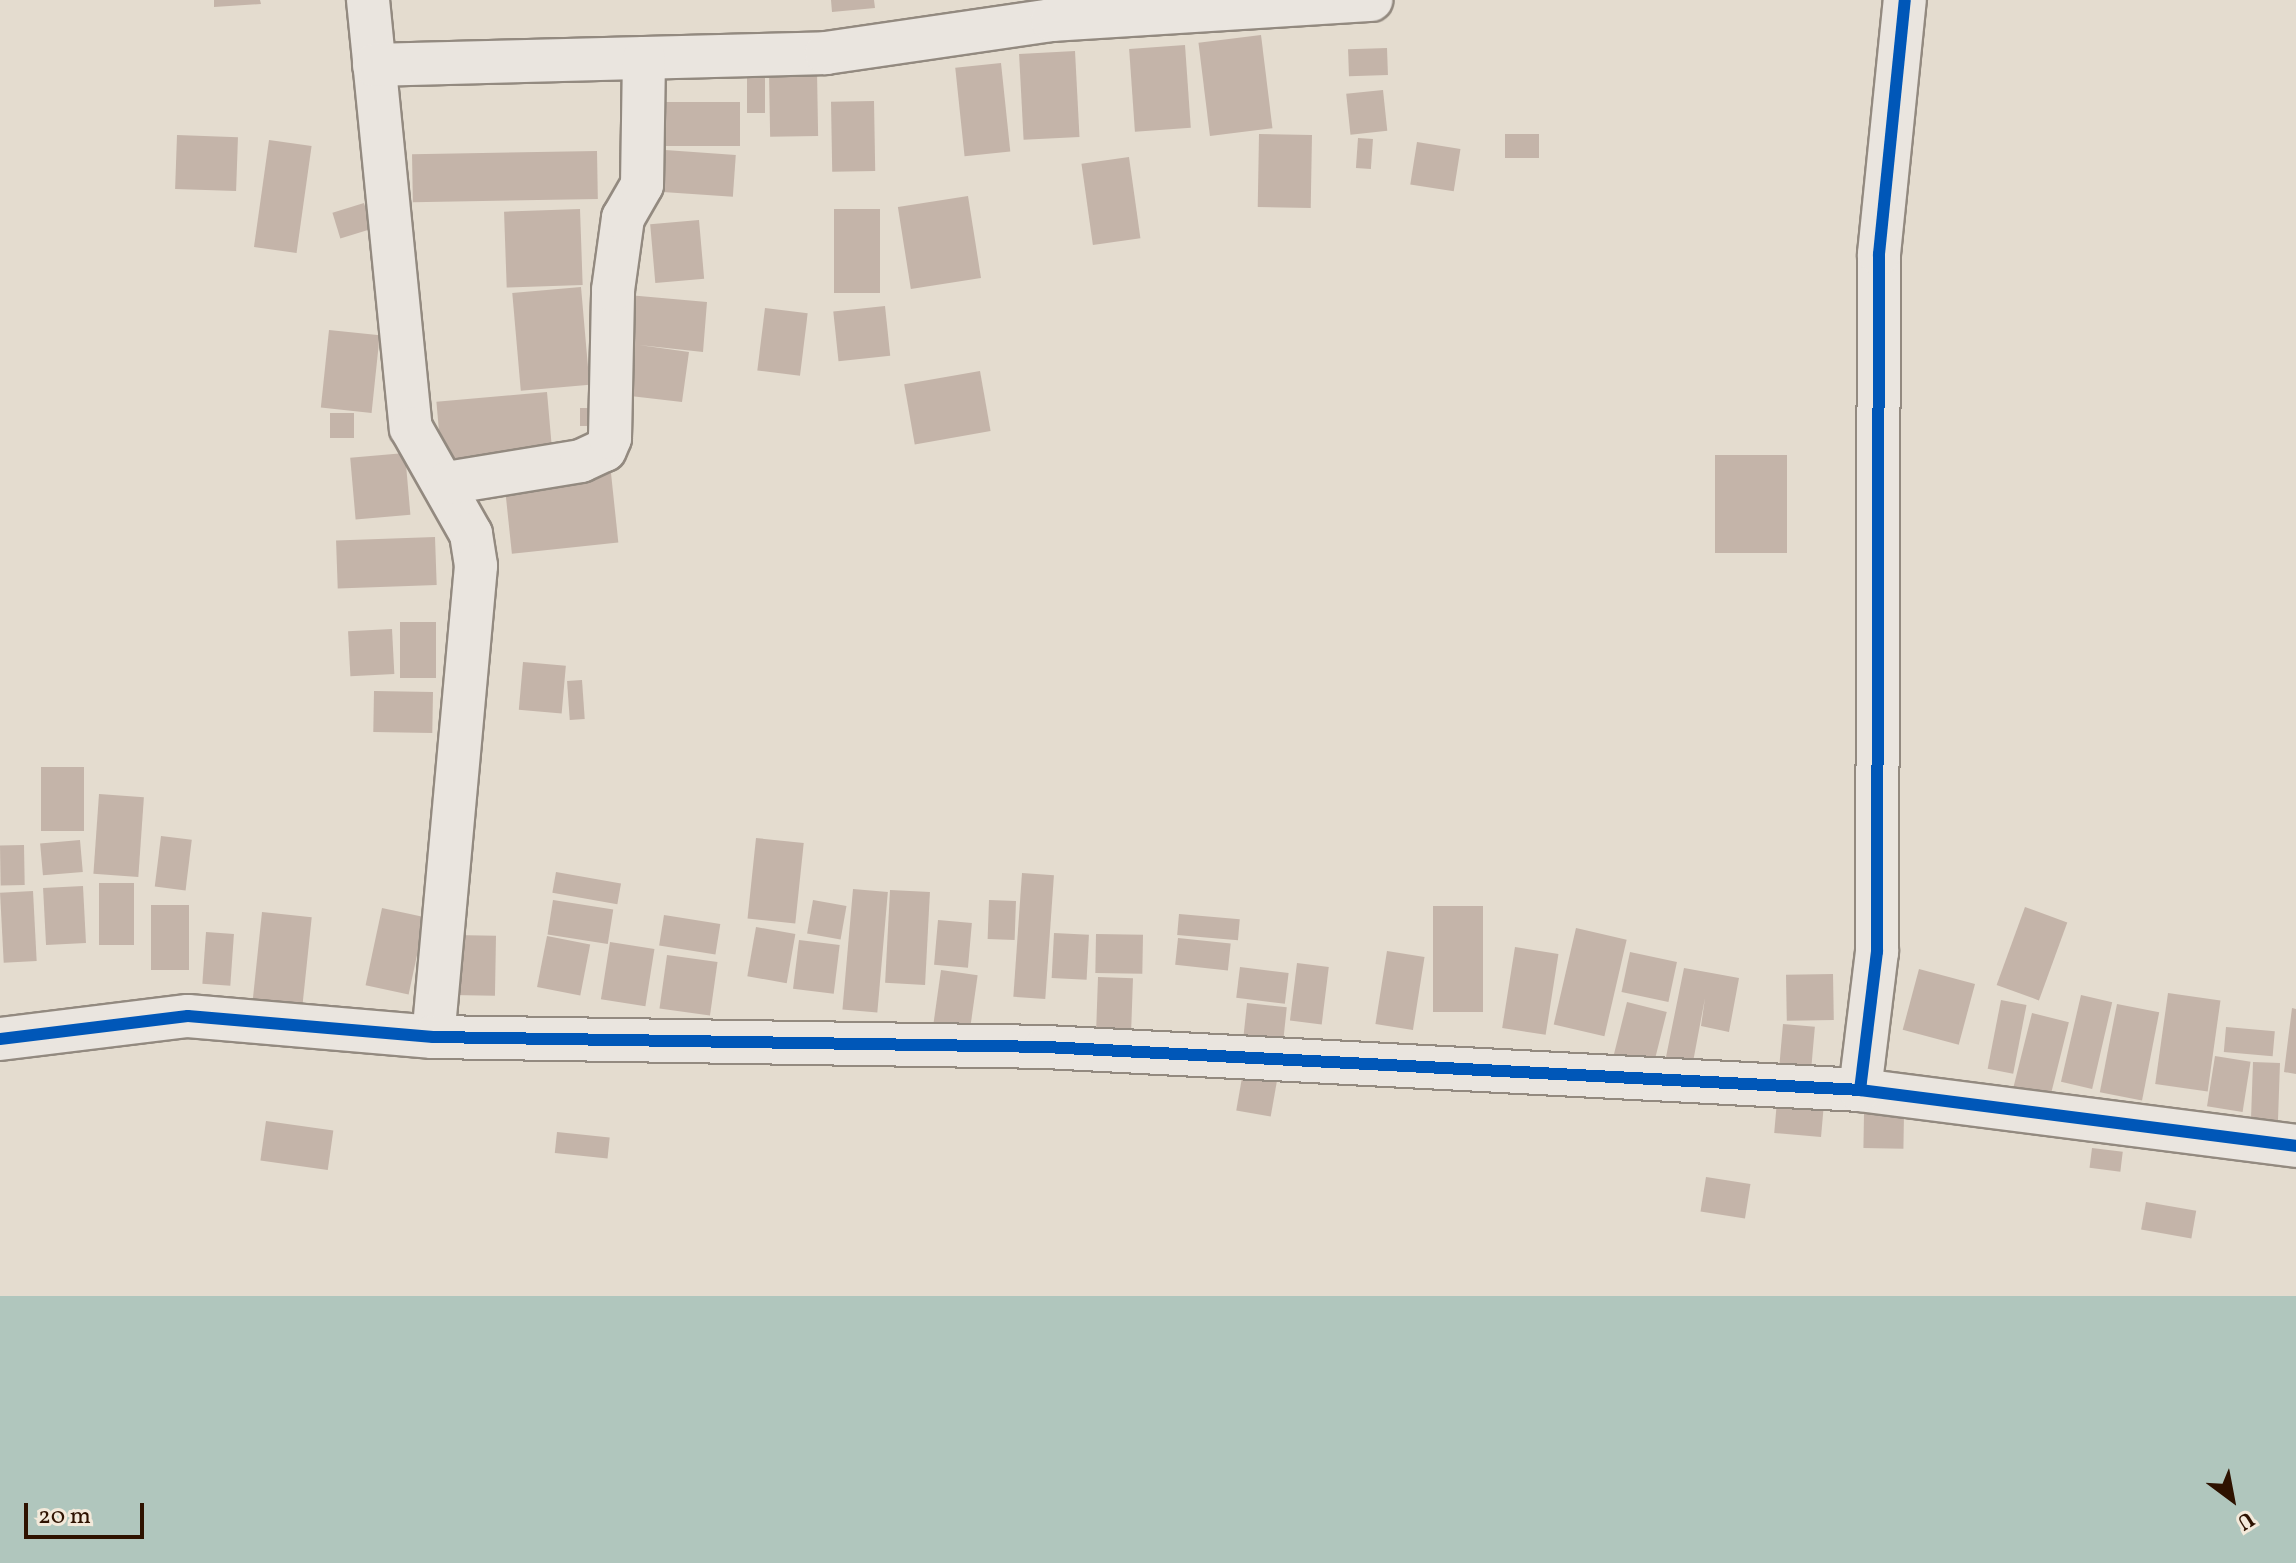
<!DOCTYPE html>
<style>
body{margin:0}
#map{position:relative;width:2296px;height:1563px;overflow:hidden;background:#e4dccf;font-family:Vollkorn,serif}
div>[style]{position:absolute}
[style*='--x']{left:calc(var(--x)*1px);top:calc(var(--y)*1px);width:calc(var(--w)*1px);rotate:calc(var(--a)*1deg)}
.water>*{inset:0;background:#b0c6bd;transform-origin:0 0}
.building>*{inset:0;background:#c4b4a9;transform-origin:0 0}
.roads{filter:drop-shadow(2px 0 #938a80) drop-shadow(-2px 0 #938a80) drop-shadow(0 2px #938a80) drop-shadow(0 -2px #938a80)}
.street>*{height:42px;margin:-21px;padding:0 21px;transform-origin:21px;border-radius:21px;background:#eae5df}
.cycleway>*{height:12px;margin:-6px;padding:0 6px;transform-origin:6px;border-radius:6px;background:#0057b8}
span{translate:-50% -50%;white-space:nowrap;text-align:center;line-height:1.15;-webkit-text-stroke:6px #f3e9da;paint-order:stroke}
.north{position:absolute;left:2192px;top:1459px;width:80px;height:80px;-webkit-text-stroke:6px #f3e9da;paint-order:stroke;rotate:148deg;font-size:22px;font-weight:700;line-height:32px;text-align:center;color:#2e1200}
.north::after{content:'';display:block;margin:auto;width:28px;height:36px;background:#2e1200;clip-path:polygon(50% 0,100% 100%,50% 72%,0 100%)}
.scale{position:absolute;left:24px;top:1503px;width:120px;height:36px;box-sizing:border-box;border:4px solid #2e1200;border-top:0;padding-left:10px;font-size:24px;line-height:28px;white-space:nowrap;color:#2e1200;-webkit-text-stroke:6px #f3e9da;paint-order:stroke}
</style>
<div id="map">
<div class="water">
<i style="left:0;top:1296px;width:2296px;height:267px"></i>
</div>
<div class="building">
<i style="clip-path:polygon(214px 0,260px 0,261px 4px,214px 7px)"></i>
<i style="clip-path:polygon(831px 0,874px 0,875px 8px,832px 12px)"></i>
<i style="left:1261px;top:35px;width:94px;height:63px;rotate:83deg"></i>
<i style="left:1185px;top:45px;width:83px;height:56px;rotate:86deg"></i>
<i style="left:1387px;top:48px;width:27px;height:39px;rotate:88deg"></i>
<i style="left:1075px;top:51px;width:86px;height:56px;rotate:87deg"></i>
<i style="left:1001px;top:63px;width:89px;height:46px;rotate:84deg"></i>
<i style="left:817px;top:71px;width:65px;height:48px;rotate:89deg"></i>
<i style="left:747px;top:76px;width:18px;height:37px"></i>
<i style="left:1383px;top:90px;width:41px;height:37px;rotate:84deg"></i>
<i style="left:874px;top:101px;width:70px;height:43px;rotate:89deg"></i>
<i style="left:664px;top:102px;width:76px;height:44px"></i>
<i style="left:1259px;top:134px;width:53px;height:73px;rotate:1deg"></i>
<i style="left:1505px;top:134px;width:34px;height:24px"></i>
<i style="left:177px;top:135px;width:61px;height:54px;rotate:2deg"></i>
<i style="left:1358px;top:138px;width:15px;height:30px;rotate:4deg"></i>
<i style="left:269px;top:140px;width:43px;height:108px;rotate:8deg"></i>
<i style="left:1417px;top:142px;width:44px;height:43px;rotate:9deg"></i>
<i style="left:651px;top:149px;width:85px;height:42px;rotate:4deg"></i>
<i style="left:597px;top:151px;width:48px;height:185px;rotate:89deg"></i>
<i style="left:1129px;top:157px;width:82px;height:48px;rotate:82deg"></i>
<i style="left:968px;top:196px;width:83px;height:71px;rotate:81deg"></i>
<i style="left:364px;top:203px;width:27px;height:33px;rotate:73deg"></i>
<i style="left:580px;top:209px;width:76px;height:76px;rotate:88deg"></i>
<i style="left:834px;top:209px;width:46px;height:84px"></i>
<i style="left:699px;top:220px;width:59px;height:49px;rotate:85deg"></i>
<i style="left:581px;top:287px;width:98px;height:69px;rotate:85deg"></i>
<i style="clip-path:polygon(628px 295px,707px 302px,703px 352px,639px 345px,689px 352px,682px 402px,613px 394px)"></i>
<i style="left:885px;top:306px;width:50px;height:52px;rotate:84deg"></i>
<i style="left:765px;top:308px;width:43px;height:63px;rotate:7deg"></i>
<i style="left:329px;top:330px;width:51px;height:78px;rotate:6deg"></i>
<i style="left:980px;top:371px;width:61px;height:77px;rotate:80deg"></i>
<i style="left:547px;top:392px;width:58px;height:111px;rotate:85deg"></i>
<i style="left:580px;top:408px;width:19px;height:18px"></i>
<i style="left:330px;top:413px;width:24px;height:25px"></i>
<i style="left:405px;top:453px;width:62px;height:55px;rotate:85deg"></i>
<i style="left:1715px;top:455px;width:72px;height:98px"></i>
<i style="left:611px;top:473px;width:70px;height:107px;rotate:84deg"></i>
<i style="left:435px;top:537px;width:48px;height:99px;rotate:88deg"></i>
<i style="left:400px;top:622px;width:36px;height:56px"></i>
<i style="left:392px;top:629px;width:45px;height:44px;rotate:87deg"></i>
<i style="left:523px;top:662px;width:43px;height:48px;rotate:5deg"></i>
<i style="left:582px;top:680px;width:39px;height:15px;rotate:86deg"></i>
<i style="left:374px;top:691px;width:59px;height:41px;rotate:1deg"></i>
<i style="left:41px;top:767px;width:43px;height:64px"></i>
<i style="left:99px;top:794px;width:45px;height:80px;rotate:4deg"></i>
<i style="left:161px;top:836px;width:31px;height:51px;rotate:7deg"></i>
<i style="left:756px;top:838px;width:48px;height:81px;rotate:6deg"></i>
<i style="left:80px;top:840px;width:32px;height:40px;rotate:85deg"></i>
<i style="left:24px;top:845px;width:40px;height:24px;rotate:89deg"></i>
<i style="left:556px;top:872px;width:66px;height:21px;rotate:10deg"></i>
<i style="left:1022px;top:873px;width:32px;height:124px;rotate:4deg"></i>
<i style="left:99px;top:883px;width:35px;height:62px"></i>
<i style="left:83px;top:886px;width:57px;height:40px;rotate:87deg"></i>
<i style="left:853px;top:889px;width:35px;height:121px;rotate:5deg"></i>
<i style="left:890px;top:890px;width:40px;height:93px;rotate:3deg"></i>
<i style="left:33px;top:891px;width:70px;height:33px;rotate:87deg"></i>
<i style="left:553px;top:900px;width:61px;height:35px;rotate:9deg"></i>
<i style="left:813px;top:900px;width:34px;height:34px;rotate:10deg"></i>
<i style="left:989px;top:900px;width:27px;height:39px;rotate:2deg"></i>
<i style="left:151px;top:905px;width:38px;height:65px"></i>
<i style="left:1433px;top:906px;width:50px;height:106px"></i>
<i style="left:2025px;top:907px;width:45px;height:83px;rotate:20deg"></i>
<i style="left:382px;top:908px;width:44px;height:79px;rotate:12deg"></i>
<i style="left:262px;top:912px;width:50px;height:94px;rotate:6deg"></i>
<i style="left:1179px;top:914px;width:61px;height:21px;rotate:5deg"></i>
<i style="left:664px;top:915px;width:57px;height:31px;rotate:9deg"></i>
<i style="left:938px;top:920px;width:34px;height:45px;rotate:5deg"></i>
<i style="left:756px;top:927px;width:40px;height:50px;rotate:10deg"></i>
<i style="left:1576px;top:928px;width:52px;height:99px;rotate:13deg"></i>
<i style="left:206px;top:932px;width:28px;height:52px;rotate:4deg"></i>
<i style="left:1054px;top:933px;width:35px;height:45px;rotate:3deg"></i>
<i style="left:1096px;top:934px;width:47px;height:39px;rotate:1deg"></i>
<i style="left:453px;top:935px;width:43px;height:60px;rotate:1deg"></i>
<i style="left:547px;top:936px;width:44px;height:52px;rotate:11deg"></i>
<i style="left:1178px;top:938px;width:53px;height:27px;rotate:6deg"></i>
<i style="left:799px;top:940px;width:41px;height:49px;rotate:7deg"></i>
<i style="left:610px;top:942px;width:45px;height:58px;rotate:9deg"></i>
<i style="left:1515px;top:947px;width:44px;height:82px;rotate:9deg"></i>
<i style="left:1387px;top:951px;width:38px;height:74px;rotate:9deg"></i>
<i style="left:1630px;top:952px;width:48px;height:41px;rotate:12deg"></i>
<i style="left:667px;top:955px;width:51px;height:54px;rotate:8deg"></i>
<i style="left:1297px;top:963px;width:32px;height:58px;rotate:7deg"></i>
<i style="left:1240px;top:967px;width:49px;height:31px;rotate:7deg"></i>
<i style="clip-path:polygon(1684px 968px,1739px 978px,1729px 1032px,1701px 1026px,1705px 998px,1693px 1062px,1666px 1057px)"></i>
<i style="left:1919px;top:969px;width:58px;height:63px;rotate:15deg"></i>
<i style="left:941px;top:970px;width:37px;height:57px;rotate:8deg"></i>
<i style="left:1833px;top:974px;width:46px;height:47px;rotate:89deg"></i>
<i style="left:1098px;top:977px;width:35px;height:56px;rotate:2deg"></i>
<i style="left:2168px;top:993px;width:53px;height:92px;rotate:8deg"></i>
<i style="left:2081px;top:995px;width:32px;height:89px;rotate:13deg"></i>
<i style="left:2001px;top:1000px;width:26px;height:70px;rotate:11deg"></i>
<i style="left:1627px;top:1002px;width:41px;height:55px;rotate:14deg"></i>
<i style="left:1247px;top:1003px;width:40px;height:33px;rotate:6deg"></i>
<i style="left:2117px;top:1004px;width:43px;height:90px;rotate:11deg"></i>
<i style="clip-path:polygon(2292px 1008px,2296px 1009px,2296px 1074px,2284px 1072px)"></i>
<i style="left:2032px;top:1013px;width:38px;height:82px;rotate:14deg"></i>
<i style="left:1783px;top:1024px;width:32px;height:42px;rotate:5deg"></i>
<i style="left:2226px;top:1027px;width:49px;height:25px;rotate:5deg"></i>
<i style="left:2215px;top:1056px;width:36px;height:51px;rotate:9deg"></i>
<i style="left:2253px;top:1062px;width:27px;height:71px;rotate:2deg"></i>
<i style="left:1243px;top:1072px;width:35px;height:39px;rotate:10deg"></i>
<i style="left:1777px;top:1101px;width:47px;height:32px;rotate:5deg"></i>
<i style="left:1864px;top:1114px;width:40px;height:34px;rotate:1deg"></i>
<i style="left:266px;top:1121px;width:68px;height:40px;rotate:8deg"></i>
<i style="left:557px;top:1132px;width:53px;height:21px;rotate:6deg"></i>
<i style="left:2092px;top:1148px;width:31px;height:20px;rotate:7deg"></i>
<i style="left:1706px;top:1177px;width:45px;height:35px;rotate:9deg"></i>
<i style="left:2146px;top:1202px;width:51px;height:28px;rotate:10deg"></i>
</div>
<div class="roads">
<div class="street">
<i style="--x:368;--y:0;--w:430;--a:84.3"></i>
<i style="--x:411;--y:428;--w:122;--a:60.5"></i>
<i style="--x:471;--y:534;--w:32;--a:81"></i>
<i style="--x:476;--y:566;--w:473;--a:95.2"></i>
<i style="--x:374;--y:65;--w:452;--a:-1.5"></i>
<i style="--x:826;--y:53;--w:228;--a:-8.3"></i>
<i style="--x:1052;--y:20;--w:320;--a:-3.6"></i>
<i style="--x:447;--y:483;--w:136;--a:-9.3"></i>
<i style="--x:581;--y:461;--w:26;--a:-25"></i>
<i style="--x:605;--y:450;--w:13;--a:-67"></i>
<i style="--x:610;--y:438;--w:148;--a:-88.8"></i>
<i style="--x:613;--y:290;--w:73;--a:-82.1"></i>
<i style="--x:623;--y:218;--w:38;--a:-60"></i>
<i style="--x:642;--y:185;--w:127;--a:-89.1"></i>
<i style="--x:0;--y:1039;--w:189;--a:-7"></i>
<i style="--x:188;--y:1016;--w:246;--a:4.9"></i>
<i style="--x:433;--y:1037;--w:613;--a:0.93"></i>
<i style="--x:1046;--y:1047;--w:815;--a:3.02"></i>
<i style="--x:1860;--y:1090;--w:440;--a:7.3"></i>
<i style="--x:1860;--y:1090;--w:139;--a:-83"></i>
<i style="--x:1877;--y:952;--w:698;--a:-89.84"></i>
<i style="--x:1879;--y:254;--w:255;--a:-84.2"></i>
</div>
</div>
<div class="cycleway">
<i style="--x:0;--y:1039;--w:189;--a:-7"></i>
<i style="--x:188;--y:1016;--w:246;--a:4.9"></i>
<i style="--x:433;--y:1037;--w:613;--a:0.93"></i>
<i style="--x:1046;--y:1047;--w:815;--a:3.02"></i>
<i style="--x:1860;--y:1090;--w:440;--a:7.3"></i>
<i style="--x:1860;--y:1090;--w:139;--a:-83"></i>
<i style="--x:1877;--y:952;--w:698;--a:-89.84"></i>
<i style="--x:1879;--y:254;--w:255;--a:-84.2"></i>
</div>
<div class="north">U</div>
<div class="scale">20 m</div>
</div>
